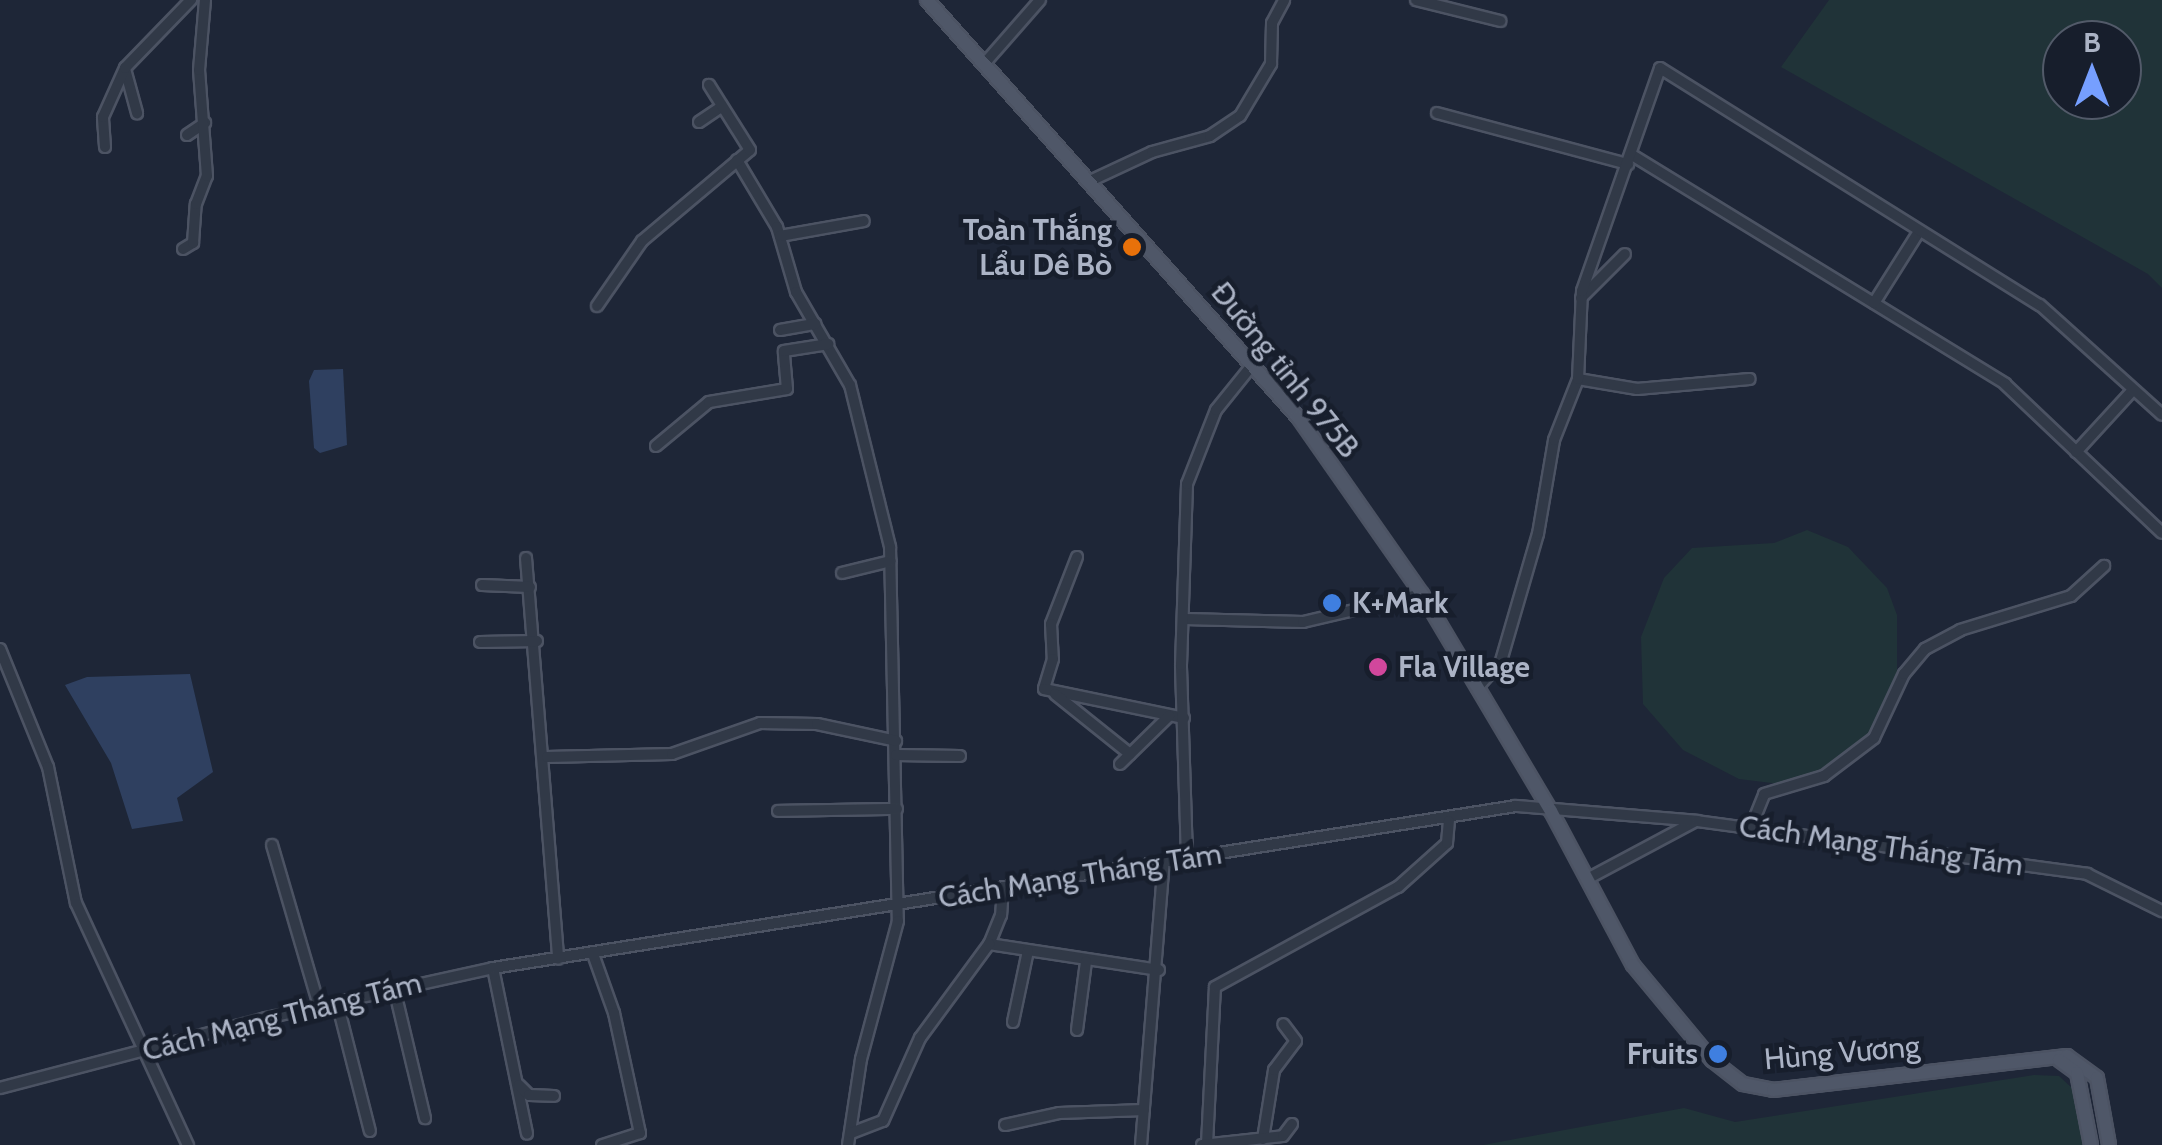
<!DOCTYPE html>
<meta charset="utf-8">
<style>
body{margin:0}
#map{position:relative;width:2162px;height:1145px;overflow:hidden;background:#1e2637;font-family:Cabin,sans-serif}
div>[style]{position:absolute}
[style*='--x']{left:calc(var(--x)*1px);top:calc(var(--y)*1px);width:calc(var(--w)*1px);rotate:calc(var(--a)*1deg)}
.green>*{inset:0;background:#203338}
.water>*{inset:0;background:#2f4060}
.roads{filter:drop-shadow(2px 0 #4c5363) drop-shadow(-2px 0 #4c5363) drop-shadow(0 2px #4c5363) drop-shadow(0 -2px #4c5363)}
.minor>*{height:10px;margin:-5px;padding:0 5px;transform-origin:5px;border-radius:5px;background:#313947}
.major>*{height:12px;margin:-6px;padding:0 6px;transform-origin:6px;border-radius:6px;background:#4f5768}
.dots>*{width:28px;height:28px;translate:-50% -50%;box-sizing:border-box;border:5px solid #171e2c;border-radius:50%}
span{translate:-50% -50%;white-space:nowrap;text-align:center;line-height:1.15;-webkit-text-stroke:9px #171e2c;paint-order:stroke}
.poi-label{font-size:30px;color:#abb3c5;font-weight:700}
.right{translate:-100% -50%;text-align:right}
.left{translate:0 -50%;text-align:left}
.street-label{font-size:30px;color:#abb3c5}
.north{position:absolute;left:2042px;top:20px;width:100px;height:100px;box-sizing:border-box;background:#171e2c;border:2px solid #525a69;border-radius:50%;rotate:0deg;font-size:28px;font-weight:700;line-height:40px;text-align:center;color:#abb3c5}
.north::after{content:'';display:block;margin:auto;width:35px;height:45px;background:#769fff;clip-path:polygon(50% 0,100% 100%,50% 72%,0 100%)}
</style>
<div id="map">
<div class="green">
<i style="clip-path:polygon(evenodd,1829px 0,2162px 0,2162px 288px,2148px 274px,1781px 67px,1829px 0,2062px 40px,2122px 40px,2122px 100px,2062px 100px,2062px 40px)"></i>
<i style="clip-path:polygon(1807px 530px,1848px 547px,1887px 588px,1897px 615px,1897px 675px,1871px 731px,1824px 771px,1780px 784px,1739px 779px,1683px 750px,1643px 704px,1641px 637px,1664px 578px,1692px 548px,1774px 543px)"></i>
<i style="clip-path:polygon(2034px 1075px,2059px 1076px,2072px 1088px,2084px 1145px,1483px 1145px,1684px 1108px,1735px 1122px)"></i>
</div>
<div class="water">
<i style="clip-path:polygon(343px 369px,347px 445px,320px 453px,314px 448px,309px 381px,314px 370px)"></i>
<i style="clip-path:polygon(190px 674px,213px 772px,177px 798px,183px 821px,132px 829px,111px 763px,65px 685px,87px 677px)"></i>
</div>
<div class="roads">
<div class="minor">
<i style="--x:1416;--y:0;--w:87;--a:14"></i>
<i style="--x:984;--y:64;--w:85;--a:-48.8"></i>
<i style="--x:125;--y:69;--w:46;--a:74.7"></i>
<i style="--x:1437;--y:113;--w:198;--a:15"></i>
<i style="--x:699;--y:122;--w:27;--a:-34"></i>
<i style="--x:187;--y:135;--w:22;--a:-34"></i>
<i style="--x:105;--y:147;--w:30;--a:-94"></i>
<i style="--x:103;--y:117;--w:54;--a:-65.8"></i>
<i style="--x:125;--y:68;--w:95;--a:-45.9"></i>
<i style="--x:1632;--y:155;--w:438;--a:31.5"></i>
<i style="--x:2005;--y:384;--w:216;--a:43.5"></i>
<i style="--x:737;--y:160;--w:78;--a:59.2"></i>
<i style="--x:777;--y:227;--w:68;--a:73.7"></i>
<i style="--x:796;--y:292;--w:108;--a:59.9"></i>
<i style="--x:850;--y:385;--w:167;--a:76.1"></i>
<i style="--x:890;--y:547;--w:374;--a:88.8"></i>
<i style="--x:898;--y:921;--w:143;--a:105"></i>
<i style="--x:861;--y:1059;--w:87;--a:98.6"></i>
<i style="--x:1090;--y:181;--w:68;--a:-25.1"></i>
<i style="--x:1152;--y:152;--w:60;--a:-15.4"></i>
<i style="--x:1210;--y:136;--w:36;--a:-34"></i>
<i style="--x:1240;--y:116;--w:61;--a:-59.2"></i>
<i style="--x:1271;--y:64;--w:41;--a:-88.6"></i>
<i style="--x:1272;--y:23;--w:26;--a:-62"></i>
<i style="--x:780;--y:236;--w:85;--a:-10.1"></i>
<i style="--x:183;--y:249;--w:12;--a:-31"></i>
<i style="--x:193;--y:243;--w:39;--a:-86"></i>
<i style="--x:196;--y:204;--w:30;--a:-69"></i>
<i style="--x:207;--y:176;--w:106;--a:-94.3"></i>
<i style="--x:199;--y:70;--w:70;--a:-85.1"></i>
<i style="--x:1581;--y:298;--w:62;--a:-45"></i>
<i style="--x:1874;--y:303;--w:83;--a:-57.8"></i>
<i style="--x:597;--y:306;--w:79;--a:-55.3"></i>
<i style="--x:642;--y:241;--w:141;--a:-40.1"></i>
<i style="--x:750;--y:150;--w:77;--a:-122.2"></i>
<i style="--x:780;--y:330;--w:36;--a:-10"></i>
<i style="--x:1578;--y:379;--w:60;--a:9.6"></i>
<i style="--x:1637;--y:389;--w:113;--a:-5.1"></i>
<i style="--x:656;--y:446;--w:69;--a:-39.7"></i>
<i style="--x:709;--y:402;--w:79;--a:-9.5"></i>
<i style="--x:787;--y:389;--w:38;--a:-95"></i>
<i style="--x:784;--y:351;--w:45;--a:-9"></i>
<i style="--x:2076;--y:452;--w:84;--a:-47.4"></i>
<i style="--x:1077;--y:557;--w:72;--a:111.2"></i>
<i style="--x:1051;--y:624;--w:35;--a:87"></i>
<i style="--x:1053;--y:659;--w:31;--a:107"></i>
<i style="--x:1044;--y:689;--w:143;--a:11.7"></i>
<i style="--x:526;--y:558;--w:402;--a:85.4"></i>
<i style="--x:842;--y:573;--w:50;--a:-13.8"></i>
<i style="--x:482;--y:585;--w:48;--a:2.4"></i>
<i style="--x:1185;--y:619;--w:118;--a:1.5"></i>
<i style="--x:1303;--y:622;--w:122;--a:-13.2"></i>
<i style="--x:480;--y:642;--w:57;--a:-1"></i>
<i style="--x:0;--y:649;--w:127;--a:67.9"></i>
<i style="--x:48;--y:767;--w:139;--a:78.4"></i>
<i style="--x:76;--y:903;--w:267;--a:65.2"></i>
<i style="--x:1477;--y:688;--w:36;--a:-48"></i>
<i style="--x:1501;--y:661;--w:132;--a:-73.8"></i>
<i style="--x:1538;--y:534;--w:95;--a:-80.3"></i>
<i style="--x:1554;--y:440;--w:66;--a:-68.5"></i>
<i style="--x:1578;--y:379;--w:88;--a:-87.4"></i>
<i style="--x:1582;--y:291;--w:236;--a:-70.7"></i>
<i style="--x:1660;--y:68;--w:448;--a:32"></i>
<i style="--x:2040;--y:305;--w:164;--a:42"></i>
<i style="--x:1055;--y:694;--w:96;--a:38.7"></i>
<i style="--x:896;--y:755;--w:64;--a:0.9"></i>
<i style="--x:547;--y:757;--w:125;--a:-1.4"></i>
<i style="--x:672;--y:754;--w:93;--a:-19.4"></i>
<i style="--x:760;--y:723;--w:57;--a:1"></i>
<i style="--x:817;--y:724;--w:81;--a:12.1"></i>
<i style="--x:1120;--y:764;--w:69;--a:-44.4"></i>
<i style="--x:778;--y:811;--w:119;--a:-1"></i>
<i style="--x:1751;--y:827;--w:35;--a:-68"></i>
<i style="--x:1764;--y:794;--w:63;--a:-16.7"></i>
<i style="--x:1824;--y:776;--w:63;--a:-37.2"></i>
<i style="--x:1874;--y:738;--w:71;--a:-64.9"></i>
<i style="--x:1904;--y:674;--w:33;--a:-50"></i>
<i style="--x:1925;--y:649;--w:40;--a:-28"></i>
<i style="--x:1960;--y:630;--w:116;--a:-17"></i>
<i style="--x:2071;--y:596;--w:45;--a:-42.3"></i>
<i style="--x:272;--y:845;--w:168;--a:73.7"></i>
<i style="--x:1187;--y:858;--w:193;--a:-91.8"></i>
<i style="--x:1181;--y:665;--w:181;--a:-88.1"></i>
<i style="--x:1187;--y:484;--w:79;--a:-68.6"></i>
<i style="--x:1216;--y:410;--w:59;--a:-51.2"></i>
<i style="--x:1589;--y:878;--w:119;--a:-28.1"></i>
<i style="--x:1003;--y:888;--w:27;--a:94"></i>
<i style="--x:1001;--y:915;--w:31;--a:112"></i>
<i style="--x:989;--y:944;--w:172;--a:8.7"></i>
<i style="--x:593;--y:954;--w:63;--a:70.4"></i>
<i style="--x:614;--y:1013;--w:123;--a:77.8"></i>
<i style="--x:640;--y:1133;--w:40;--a:162"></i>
<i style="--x:493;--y:968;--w:169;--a:78.4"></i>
<i style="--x:394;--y:988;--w:134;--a:76.6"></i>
<i style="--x:337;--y:1002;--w:133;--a:75.7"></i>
<i style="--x:1013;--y:1022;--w:73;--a:-78.1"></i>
<i style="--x:1077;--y:1030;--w:69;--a:-82.5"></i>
<i style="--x:519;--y:1085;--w:14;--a:45"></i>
<i style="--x:529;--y:1095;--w:25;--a:2"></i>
<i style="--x:0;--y:1088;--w:275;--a:-14.7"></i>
<i style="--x:266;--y:1018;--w:232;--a:-12.4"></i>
<i style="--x:493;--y:968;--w:1036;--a:-9"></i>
<i style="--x:1516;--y:806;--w:182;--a:4.7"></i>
<i style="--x:1697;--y:821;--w:394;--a:7.7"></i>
<i style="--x:2087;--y:874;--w:84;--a:26.3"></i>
<i style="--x:1005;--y:1125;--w:55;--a:-12.5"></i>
<i style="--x:1059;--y:1113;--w:85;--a:-2"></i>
<i style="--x:851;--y:1133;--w:34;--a:-21"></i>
<i style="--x:883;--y:1121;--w:91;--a:-66"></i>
<i style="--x:920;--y:1038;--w:117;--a:-53.7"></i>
<i style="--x:1263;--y:1139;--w:70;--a:-80.9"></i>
<i style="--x:1274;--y:1070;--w:36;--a:-53"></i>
<i style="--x:1296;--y:1041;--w:21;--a:-127"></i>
<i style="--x:1207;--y:1144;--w:157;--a:-87.1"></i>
<i style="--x:1215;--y:987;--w:209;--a:-28.7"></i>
<i style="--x:1398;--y:887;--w:66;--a:-41.9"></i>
<i style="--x:1447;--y:843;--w:22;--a:-85"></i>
<i style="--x:1141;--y:1145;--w:284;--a:-85.4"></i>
<i style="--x:1202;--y:1145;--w:81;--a:-6.3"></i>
<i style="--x:1283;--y:1136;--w:15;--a:-53"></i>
</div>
<div class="major">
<i style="--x:927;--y:0;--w:558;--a:48.34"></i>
<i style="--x:1298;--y:417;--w:216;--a:55"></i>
<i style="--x:1422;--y:594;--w:252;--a:59.3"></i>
<i style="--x:1551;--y:811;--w:174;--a:62"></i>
<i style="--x:1633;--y:965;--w:124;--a:50.3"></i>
<i style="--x:1712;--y:1060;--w:39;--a:38"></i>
<i style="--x:1743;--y:1084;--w:31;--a:11"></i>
<i style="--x:1773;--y:1090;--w:296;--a:-6.6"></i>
<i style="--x:2067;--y:1056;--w:37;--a:36"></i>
<i style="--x:2097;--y:1078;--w:68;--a:79.8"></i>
<i style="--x:2059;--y:1060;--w:22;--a:36"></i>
<i style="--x:2077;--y:1073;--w:73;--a:79"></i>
</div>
</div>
<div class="dots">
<i style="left:1132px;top:247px;background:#e8710a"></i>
<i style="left:1332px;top:603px;background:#3f7fe0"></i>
<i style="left:1378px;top:667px;background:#d1479c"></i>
<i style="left:1718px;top:1054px;background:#3f7fe0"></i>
</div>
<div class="poi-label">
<span class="right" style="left:1112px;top:247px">Toàn Thắng<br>Lẩu Dê Bò</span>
<span class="left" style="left:1352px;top:603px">K+Mark</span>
<span class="left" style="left:1398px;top:667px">Fla Village</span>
<span class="right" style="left:1698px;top:1054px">Fruits</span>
</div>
<div class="street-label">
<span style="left:1285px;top:370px;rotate:51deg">Đường tỉnh 975B</span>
<span style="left:1881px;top:846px;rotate:8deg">Cách Mạng Tháng Tám</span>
<span style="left:1080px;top:876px;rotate:-9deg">Cách Mạng Tháng Tám</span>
<span style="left:282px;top:1017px;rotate:-14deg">Cách Mạng Tháng Tám</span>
<span style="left:1842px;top:1053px;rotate:-5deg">Hùng Vương</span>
</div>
<div class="north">B</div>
</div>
